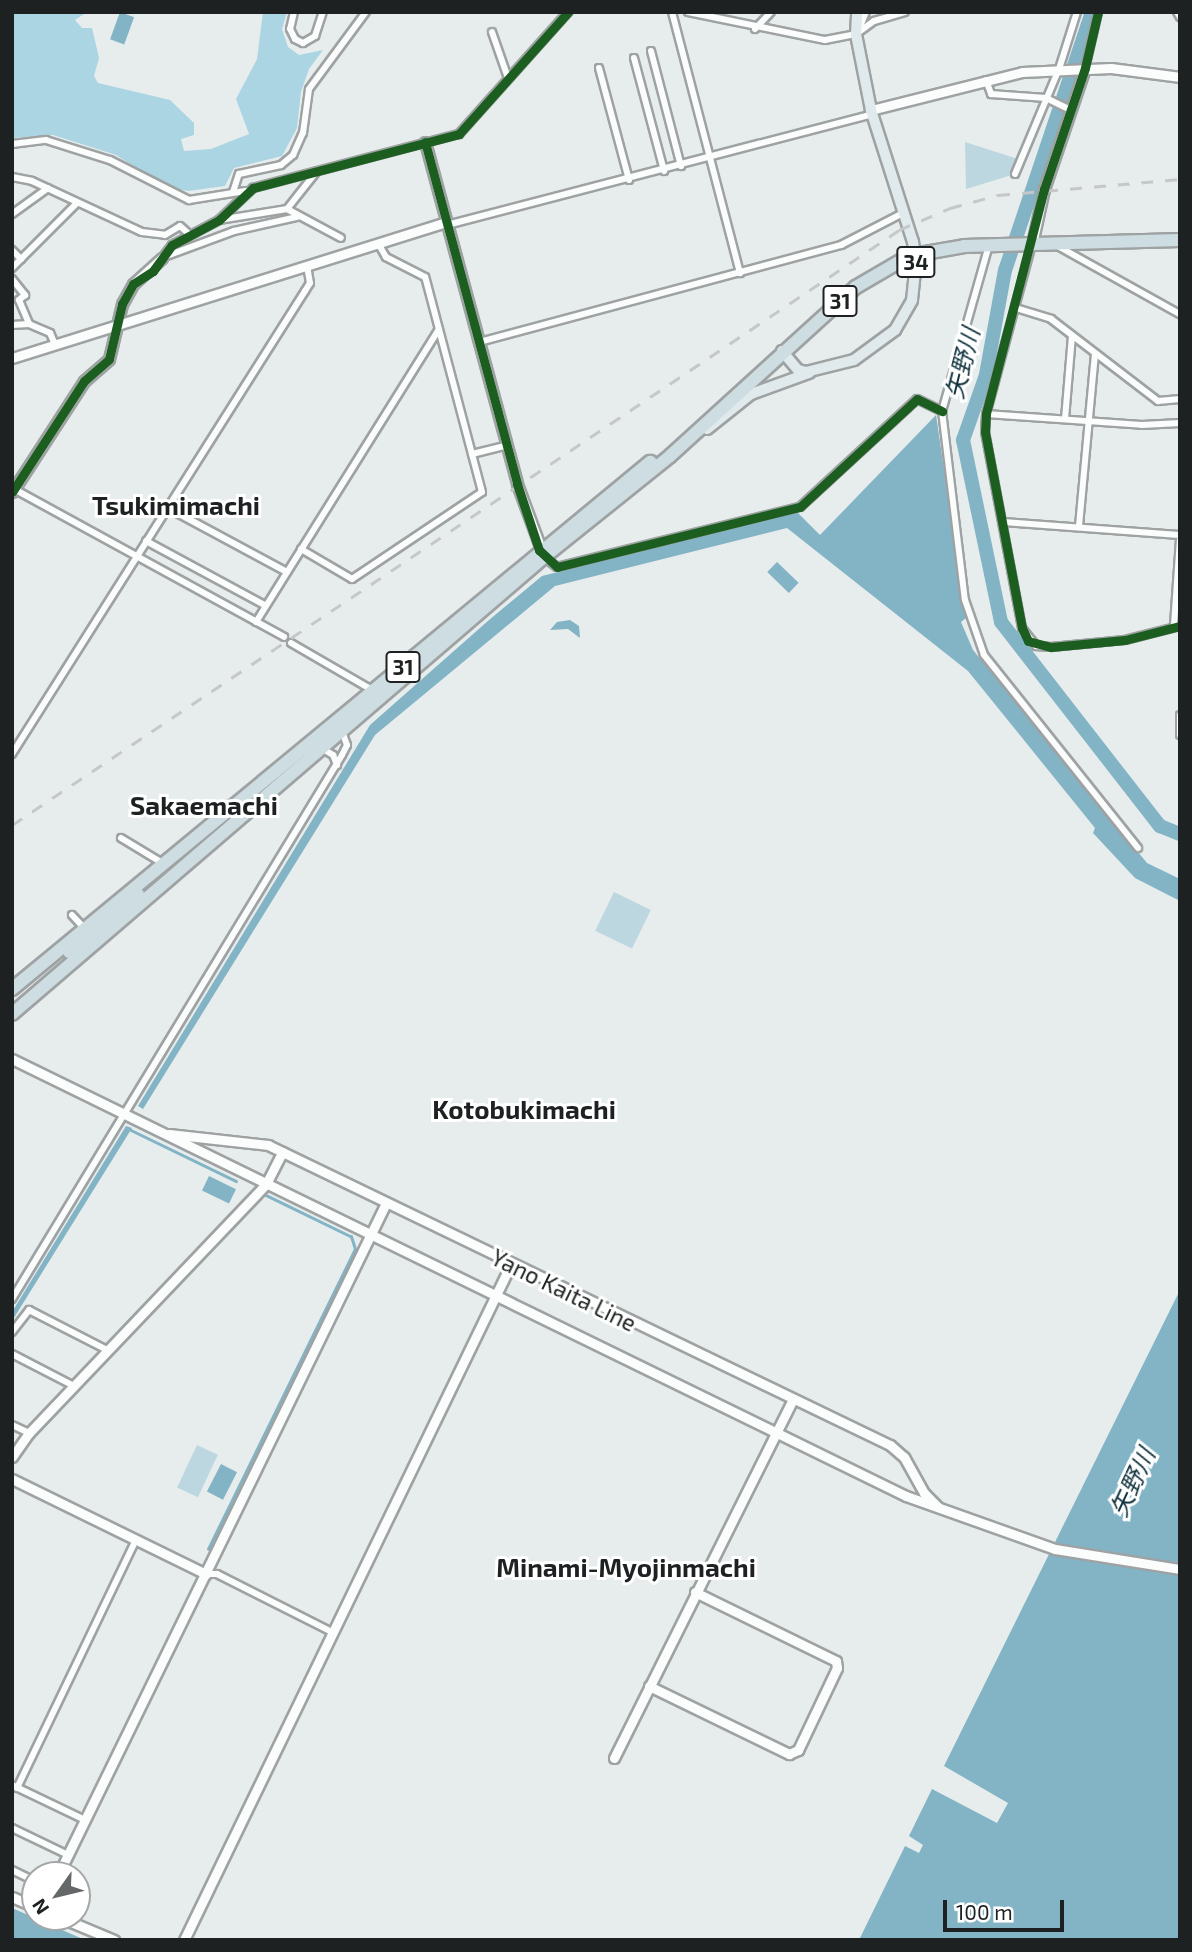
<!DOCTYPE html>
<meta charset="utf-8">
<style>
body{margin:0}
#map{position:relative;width:1192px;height:1952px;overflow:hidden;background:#e7eced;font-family:"Exo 2","Noto Sans JP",sans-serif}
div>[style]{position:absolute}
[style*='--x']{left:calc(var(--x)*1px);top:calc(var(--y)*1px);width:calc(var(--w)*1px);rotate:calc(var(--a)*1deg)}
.green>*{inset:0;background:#bdd7e1;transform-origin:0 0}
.forest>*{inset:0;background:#acd5e4}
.water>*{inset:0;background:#82b4c5;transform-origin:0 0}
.stream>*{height:2.5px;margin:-1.25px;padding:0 1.25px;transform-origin:1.25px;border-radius:1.25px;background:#82b4c5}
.river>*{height:14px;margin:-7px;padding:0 7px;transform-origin:7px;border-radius:7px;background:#82b4c5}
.roads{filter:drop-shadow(2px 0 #9ea2a3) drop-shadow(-2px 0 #9ea2a3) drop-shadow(0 2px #9ea2a3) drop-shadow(0 -2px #9ea2a3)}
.street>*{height:6px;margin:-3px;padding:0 3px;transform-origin:3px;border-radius:3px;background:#fbfcfc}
.secondary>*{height:9px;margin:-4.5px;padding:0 4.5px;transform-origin:4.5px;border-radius:4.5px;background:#fbfcfc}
.primary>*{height:10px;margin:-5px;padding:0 5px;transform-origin:5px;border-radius:5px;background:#e0e9ec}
.highway>*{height:12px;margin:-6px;padding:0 6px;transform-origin:6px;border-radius:6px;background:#cedde1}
.rail>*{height:2.5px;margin-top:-1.25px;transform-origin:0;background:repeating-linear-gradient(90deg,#c6c7c8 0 12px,transparent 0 24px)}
.bridges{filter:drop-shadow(2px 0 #99abb0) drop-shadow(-2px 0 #99abb0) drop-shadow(0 2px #99abb0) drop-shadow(0 -2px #99abb0)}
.highway-bridge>*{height:12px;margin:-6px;padding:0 6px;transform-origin:6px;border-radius:6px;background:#cedde1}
.cycleway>*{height:9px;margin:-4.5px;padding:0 4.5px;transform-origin:4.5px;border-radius:4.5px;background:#1b5e20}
span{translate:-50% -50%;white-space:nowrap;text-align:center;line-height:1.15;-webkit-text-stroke:6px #fff;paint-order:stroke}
.shield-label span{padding:2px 5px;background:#fff;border:2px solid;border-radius:5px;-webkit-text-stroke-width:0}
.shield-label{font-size:21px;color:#1e2122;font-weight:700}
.street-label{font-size:23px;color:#1e2122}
.water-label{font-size:24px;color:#12343f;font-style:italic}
.quarter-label{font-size:26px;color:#1e2122;font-weight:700}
.frame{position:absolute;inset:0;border:14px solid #1e2122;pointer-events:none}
.north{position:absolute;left:21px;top:1861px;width:70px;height:70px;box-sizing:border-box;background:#fff;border:2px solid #a5a6a7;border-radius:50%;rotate:236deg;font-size:19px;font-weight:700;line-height:28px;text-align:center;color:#1e2122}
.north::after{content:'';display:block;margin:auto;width:24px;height:32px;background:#646869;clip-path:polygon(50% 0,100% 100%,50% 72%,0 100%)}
.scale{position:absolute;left:943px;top:1900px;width:121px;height:32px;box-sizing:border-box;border:4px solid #1e2122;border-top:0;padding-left:9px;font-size:21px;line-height:24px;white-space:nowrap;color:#1e2122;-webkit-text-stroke:5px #fff;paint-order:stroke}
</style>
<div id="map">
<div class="green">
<i style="clip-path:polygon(965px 142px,1018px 159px,1012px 175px,966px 189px)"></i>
<i style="left:614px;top:892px;width:41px;height:43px;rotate:26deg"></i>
<i style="left:197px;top:1445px;width:23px;height:47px;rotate:25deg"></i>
</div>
<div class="forest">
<i style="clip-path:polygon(12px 12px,87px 12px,75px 20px,82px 28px,92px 28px,99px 58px,94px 76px,98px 83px,170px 100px,194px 123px,194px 135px,181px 139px,184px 151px,211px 149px,249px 134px,236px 99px,257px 59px,263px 12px,287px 12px,282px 29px,288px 47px,299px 55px,323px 50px,309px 69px,301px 92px,297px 128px,282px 156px,234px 168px,225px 186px,188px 191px,167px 187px,116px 155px,53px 135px,12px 138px)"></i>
</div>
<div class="water">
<i style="left:120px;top:12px;width:15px;height:29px;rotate:20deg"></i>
<i style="clip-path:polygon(936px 415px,966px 618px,961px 622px,973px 650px,1147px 863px,1180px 879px,1180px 901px,1135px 878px,1093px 833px,1095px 828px,968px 671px,787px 528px,555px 586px,375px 735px,143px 1109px,138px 1106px,370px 725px,489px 620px,542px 576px,797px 512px,820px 535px)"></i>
<i style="left:777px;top:562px;width:30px;height:14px;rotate:44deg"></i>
<i style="clip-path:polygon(570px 620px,579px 626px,580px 638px,568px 629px,550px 630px,557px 622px)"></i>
<i style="clip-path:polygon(126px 1126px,132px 1128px,12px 1321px,12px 1312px)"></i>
<i style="left:209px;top:1176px;width:30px;height:16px;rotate:26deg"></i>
<i style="clip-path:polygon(1180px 1290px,1180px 1940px,859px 1940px,905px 1846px,919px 1853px,923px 1845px,909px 1836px,932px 1789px,997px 1823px,1008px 1803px,944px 1766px)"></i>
<i style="left:221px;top:1464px;width:18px;height:31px;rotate:27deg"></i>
<i style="clip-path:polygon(12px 1908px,85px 1940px,12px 1940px)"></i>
</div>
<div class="stream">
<i style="--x:129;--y:1129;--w:119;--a:25.9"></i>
<i style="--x:208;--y:1549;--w:334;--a:-63.9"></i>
<i style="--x:355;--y:1249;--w:13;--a:-108"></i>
<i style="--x:351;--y:1237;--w:98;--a:-154"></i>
</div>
<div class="river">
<i style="--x:1092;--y:12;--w:272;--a:108.6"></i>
<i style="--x:1005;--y:270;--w:107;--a:100.3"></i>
<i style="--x:986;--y:375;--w:69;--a:109.5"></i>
<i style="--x:963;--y:440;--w:186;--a:78.2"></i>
<i style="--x:1001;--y:622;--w:259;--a:52.1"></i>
<i style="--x:1160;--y:826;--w:22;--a:22"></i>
</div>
<div class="roads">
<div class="street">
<i style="--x:294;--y:12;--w:17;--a:103"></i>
<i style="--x:290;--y:29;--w:11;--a:63"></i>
<i style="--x:295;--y:39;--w:9;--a:27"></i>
<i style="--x:303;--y:43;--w:14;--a:-30"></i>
<i style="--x:315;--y:36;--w:25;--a:-72"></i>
<i style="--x:672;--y:12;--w:270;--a:75.4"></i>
<i style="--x:688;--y:12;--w:140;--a:11.6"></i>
<i style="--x:825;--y:40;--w:32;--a:-11"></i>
<i style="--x:856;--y:34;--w:22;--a:-36"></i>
<i style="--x:874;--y:21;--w:32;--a:-16"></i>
<i style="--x:1177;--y:12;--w:6;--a:59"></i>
<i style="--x:755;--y:29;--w:23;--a:-47"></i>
<i style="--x:859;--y:29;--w:18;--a:-68"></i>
<i style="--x:492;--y:32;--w:46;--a:70.8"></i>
<i style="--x:651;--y:51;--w:119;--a:75.4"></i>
<i style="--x:634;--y:58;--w:117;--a:75.1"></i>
<i style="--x:599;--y:68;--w:116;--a:75"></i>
<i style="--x:1085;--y:68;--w:57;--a:-76.9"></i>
<i style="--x:986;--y:80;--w:15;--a:70"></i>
<i style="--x:991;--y:94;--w:55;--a:4.2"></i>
<i style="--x:1046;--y:98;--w:28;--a:26"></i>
<i style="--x:12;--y:144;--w:34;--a:-7"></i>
<i style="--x:46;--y:140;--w:67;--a:17.4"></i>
<i style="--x:110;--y:160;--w:89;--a:26.9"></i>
<i style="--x:189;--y:200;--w:57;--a:-9.1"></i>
<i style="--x:1015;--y:174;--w:114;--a:-67.3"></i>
<i style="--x:1059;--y:69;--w:60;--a:-72.5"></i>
<i style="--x:12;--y:177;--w:20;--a:11"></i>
<i style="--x:32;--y:181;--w:121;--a:24.9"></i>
<i style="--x:142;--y:232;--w:23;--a:7"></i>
<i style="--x:165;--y:235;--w:17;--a:-31"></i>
<i style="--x:180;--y:226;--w:12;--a:42"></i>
<i style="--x:233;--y:192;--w:19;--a:-72"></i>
<i style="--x:239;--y:174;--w:43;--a:-12.1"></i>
<i style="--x:281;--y:165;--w:16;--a:-40"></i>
<i style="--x:293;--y:155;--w:24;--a:-66"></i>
<i style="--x:303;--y:133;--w:44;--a:-82.2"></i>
<i style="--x:309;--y:89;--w:96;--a:-53.5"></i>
<i style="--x:287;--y:209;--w:48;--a:-51.7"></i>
<i style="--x:12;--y:214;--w:44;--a:-35.8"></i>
<i style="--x:219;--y:220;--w:69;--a:-9.2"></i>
<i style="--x:287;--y:209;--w:61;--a:28.2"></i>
<i style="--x:447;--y:225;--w:439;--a:-14.6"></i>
<i style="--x:1032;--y:244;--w:176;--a:105.1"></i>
<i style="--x:986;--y:414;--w:18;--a:93"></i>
<i style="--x:985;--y:432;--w:199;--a:79.3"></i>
<i style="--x:1022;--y:628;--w:23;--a:52"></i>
<i style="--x:1036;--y:646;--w:15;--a:4"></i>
<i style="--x:1051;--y:647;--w:74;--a:-5.4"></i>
<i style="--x:1125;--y:640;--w:57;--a:-14.3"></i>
<i style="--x:1054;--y:244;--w:144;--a:29.1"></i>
<i style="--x:989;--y:245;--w:173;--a:105.8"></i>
<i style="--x:942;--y:411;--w:190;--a:83.1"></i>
<i style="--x:965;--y:600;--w:58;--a:70.9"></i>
<i style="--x:984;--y:655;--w:247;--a:51.4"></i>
<i style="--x:12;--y:250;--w:13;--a:45"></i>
<i style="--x:164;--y:257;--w:75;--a:-20.4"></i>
<i style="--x:234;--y:231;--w:65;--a:-12.5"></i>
<i style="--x:162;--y:258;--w:16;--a:-52"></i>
<i style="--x:172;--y:245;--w:53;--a:-28"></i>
<i style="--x:219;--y:220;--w:47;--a:-43.3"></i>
<i style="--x:253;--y:188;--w:213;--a:-14.7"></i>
<i style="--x:459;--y:134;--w:164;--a:-48.2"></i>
<i style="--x:12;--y:268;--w:92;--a:-45"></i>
<i style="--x:12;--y:279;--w:21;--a:51"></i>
<i style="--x:25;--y:295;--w:8;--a:140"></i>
<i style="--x:19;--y:300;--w:26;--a:67"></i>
<i style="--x:1016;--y:308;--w:37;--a:17"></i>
<i style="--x:1051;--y:319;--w:135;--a:37.5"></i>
<i style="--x:1158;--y:401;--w:22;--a:-5"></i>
<i style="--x:12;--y:325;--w:17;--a:-3"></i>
<i style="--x:29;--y:324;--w:23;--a:23"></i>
<i style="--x:50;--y:333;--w:12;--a:66"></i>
<i style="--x:479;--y:342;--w:375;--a:-15"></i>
<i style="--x:841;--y:245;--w:70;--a:-27.3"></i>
<i style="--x:986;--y:414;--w:156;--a:4"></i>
<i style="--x:1142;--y:425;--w:38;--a:-3"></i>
<i style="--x:1065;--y:419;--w:83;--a:-85.2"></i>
<i style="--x:472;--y:454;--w:36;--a:-14"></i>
<i style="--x:14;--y:489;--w:308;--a:28.7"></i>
<i style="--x:168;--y:508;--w:135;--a:28.3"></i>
<i style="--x:1003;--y:522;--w:177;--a:4.2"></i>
<i style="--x:1079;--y:526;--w:173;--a:-84.7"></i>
<i style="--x:146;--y:541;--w:136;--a:28.4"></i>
<i style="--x:301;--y:549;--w:59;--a:30.5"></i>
<i style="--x:352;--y:579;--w:156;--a:-33.8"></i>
<i style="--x:482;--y:492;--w:222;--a:-104.8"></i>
<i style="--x:425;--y:277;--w:44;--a:-152.9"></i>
<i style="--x:386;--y:257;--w:16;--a:-120"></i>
<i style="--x:544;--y:557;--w:16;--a:38"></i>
<i style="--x:557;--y:567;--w:250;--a:-13.9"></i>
<i style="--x:800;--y:507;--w:159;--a:-42.7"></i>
<i style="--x:917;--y:399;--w:28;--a:26"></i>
<i style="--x:256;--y:622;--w:345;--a:-58"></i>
<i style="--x:1174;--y:625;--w:85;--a:-86"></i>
<i style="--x:291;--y:643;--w:94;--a:30.1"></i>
<i style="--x:1180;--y:715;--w:20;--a:90"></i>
<i style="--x:323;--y:749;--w:12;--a:31"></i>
<i style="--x:333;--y:755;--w:11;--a:68"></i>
<i style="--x:12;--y:754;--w:548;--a:-57.67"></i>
<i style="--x:305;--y:291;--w:9;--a:-58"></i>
<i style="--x:310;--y:283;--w:17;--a:-100"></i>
<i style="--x:121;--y:838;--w:50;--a:31.2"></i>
<i style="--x:72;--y:915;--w:18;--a:47"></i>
<i style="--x:12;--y:1299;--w:636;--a:-58.76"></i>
<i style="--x:342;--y:755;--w:11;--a:-63"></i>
<i style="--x:347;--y:745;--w:15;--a:-110"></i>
<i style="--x:12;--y:1332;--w:28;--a:-52"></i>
<i style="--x:29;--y:1310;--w:88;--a:27.1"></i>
<i style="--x:12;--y:1354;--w:70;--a:27.3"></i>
<i style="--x:12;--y:1425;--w:19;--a:25"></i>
<i style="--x:206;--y:1574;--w:11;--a:0"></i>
<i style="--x:217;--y:1574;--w:129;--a:26.8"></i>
<i style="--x:12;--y:1785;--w:81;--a:25.6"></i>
<i style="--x:17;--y:1788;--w:275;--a:-64.4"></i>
<i style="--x:12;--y:1828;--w:62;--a:25.7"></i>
<i style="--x:12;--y:1870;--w:25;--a:26"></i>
</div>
<div class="secondary">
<i style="--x:871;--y:110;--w:156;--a:-14.1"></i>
<i style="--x:1022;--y:72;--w:89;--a:-2.6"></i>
<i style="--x:1111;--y:68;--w:70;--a:7.4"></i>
<i style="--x:425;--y:142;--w:354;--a:74.9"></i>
<i style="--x:517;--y:484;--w:78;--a:69.7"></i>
<i style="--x:1032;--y:244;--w:56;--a:-77.7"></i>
<i style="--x:1044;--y:189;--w:128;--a:-71.3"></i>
<i style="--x:12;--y:358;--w:455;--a:-17.4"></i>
<i style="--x:12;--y:492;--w:132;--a:-57"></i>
<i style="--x:84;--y:381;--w:33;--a:-41"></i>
<i style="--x:109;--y:359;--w:57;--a:-76.7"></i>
<i style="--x:122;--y:304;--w:23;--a:-61"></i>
<i style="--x:133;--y:284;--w:39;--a:-42"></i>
<i style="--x:12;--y:1059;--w:995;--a:26.05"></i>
<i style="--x:906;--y:1496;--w:158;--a:19.6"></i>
<i style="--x:1055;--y:1549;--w:127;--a:9.1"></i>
<i style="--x:169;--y:1134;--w:100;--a:6.3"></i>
<i style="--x:268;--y:1145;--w:691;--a:25.75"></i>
<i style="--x:890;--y:1445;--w:18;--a:41"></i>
<i style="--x:904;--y:1457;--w:41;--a:60.9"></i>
<i style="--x:924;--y:1493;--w:20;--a:45"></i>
<i style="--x:12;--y:1457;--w:29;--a:-55"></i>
<i style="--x:29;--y:1433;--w:344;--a:-46.4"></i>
<i style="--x:266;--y:1184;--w:36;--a:-63"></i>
<i style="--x:12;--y:1479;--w:216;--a:26.1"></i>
<i style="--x:649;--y:1686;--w:156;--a:25.9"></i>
<i style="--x:789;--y:1754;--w:10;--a:-24"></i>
<i style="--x:798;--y:1750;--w:91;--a:-64.6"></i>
<i style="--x:837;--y:1668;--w:7;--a:-98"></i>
<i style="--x:836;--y:1661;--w:157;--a:-153.9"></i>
<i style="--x:614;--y:1758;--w:399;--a:-63.5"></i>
<i style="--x:58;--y:1875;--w:748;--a:-63.98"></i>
<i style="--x:12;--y:1897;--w:25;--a:23"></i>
<i style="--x:59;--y:1917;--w:60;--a:22.7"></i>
<i style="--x:184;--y:1940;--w:751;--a:-64.19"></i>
</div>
<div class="primary">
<i style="--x:782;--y:351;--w:25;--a:50"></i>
<i style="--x:798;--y:370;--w:8;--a:14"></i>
<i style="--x:806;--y:372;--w:49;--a:-14"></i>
<i style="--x:854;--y:360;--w:51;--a:-36.2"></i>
<i style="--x:895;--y:330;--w:34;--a:-60"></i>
<i style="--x:912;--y:300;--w:37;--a:-84"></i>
<i style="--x:916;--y:263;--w:21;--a:-98"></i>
<i style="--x:913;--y:242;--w:139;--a:-107.7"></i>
<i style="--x:871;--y:110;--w:77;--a:-101.2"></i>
<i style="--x:856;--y:34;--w:22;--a:-87"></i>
<i style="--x:707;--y:429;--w:56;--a:-38.5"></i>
<i style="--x:751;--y:394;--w:62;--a:-19.9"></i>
</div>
<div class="highway">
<i style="--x:925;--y:253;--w:40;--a:-10"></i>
<i style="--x:964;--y:246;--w:216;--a:-1.6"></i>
<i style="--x:69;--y:952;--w:90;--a:-40"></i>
<i style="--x:12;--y:989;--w:828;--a:-39.56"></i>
<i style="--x:12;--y:1014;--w:701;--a:-40.66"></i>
<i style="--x:544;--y:557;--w:161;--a:-38.7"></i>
<i style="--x:670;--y:456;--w:251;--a:-42.3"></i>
<i style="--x:856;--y:287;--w:56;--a:-30.3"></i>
</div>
</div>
<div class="rail">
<i style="--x:12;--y:825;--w:1068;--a:-33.85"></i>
<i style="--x:899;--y:230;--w:56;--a:-23.3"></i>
<i style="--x:950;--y:208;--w:50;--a:-15.2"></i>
<i style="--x:998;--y:195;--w:183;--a:-5"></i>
</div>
<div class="bridges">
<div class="highway-bridge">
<i style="--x:904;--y:259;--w:22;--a:-16"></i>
</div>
</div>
<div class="cycleway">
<i style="--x:1098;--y:12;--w:57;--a:103.1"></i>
<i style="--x:1085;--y:68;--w:128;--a:108.7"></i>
<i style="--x:1044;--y:189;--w:232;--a:104.5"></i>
<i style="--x:986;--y:414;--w:18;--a:93"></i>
<i style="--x:985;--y:432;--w:199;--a:79.3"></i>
<i style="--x:1022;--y:628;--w:14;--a:65"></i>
<i style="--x:1028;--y:641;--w:24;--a:15"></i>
<i style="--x:1051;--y:647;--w:74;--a:-5.4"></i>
<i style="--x:1125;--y:640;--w:57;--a:-14.3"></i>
<i style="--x:425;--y:142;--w:354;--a:74.9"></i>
<i style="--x:517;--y:484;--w:70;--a:71.6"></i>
<i style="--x:539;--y:550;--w:25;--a:43"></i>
<i style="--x:557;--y:567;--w:250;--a:-13.9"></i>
<i style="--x:800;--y:507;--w:159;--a:-42.7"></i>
<i style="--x:917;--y:399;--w:28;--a:26"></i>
<i style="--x:12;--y:492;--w:132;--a:-57"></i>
<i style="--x:84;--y:381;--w:33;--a:-41"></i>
<i style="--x:109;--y:359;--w:57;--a:-76.7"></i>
<i style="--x:122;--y:304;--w:23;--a:-61"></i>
<i style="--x:133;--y:284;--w:24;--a:-33"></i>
<i style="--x:153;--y:271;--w:32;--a:-54"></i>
<i style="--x:172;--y:245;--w:53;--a:-28"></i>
<i style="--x:219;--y:220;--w:47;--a:-43.3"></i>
<i style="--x:253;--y:188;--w:213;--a:-14.7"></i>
<i style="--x:459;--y:134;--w:164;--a:-48.2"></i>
</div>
<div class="shield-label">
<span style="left:916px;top:262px">34</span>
<span style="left:840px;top:301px">31</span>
<span style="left:403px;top:667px">31</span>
</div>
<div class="street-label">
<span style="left:564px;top:1290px;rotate:26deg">Yano Kaita Line</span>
</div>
<div class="water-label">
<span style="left:962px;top:363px;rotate:-76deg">矢野川</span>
<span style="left:1132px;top:1482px;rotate:-65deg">矢野川</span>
</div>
<div class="quarter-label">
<span style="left:176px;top:505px">Tsukimimachi</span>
<span style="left:204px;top:805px">Sakaemachi</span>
<span style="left:524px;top:1109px">Kotobukimachi</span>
<span style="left:626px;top:1567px">Minami-Myojinmachi</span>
</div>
<div class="frame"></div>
<div class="north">N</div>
<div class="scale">100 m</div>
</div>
